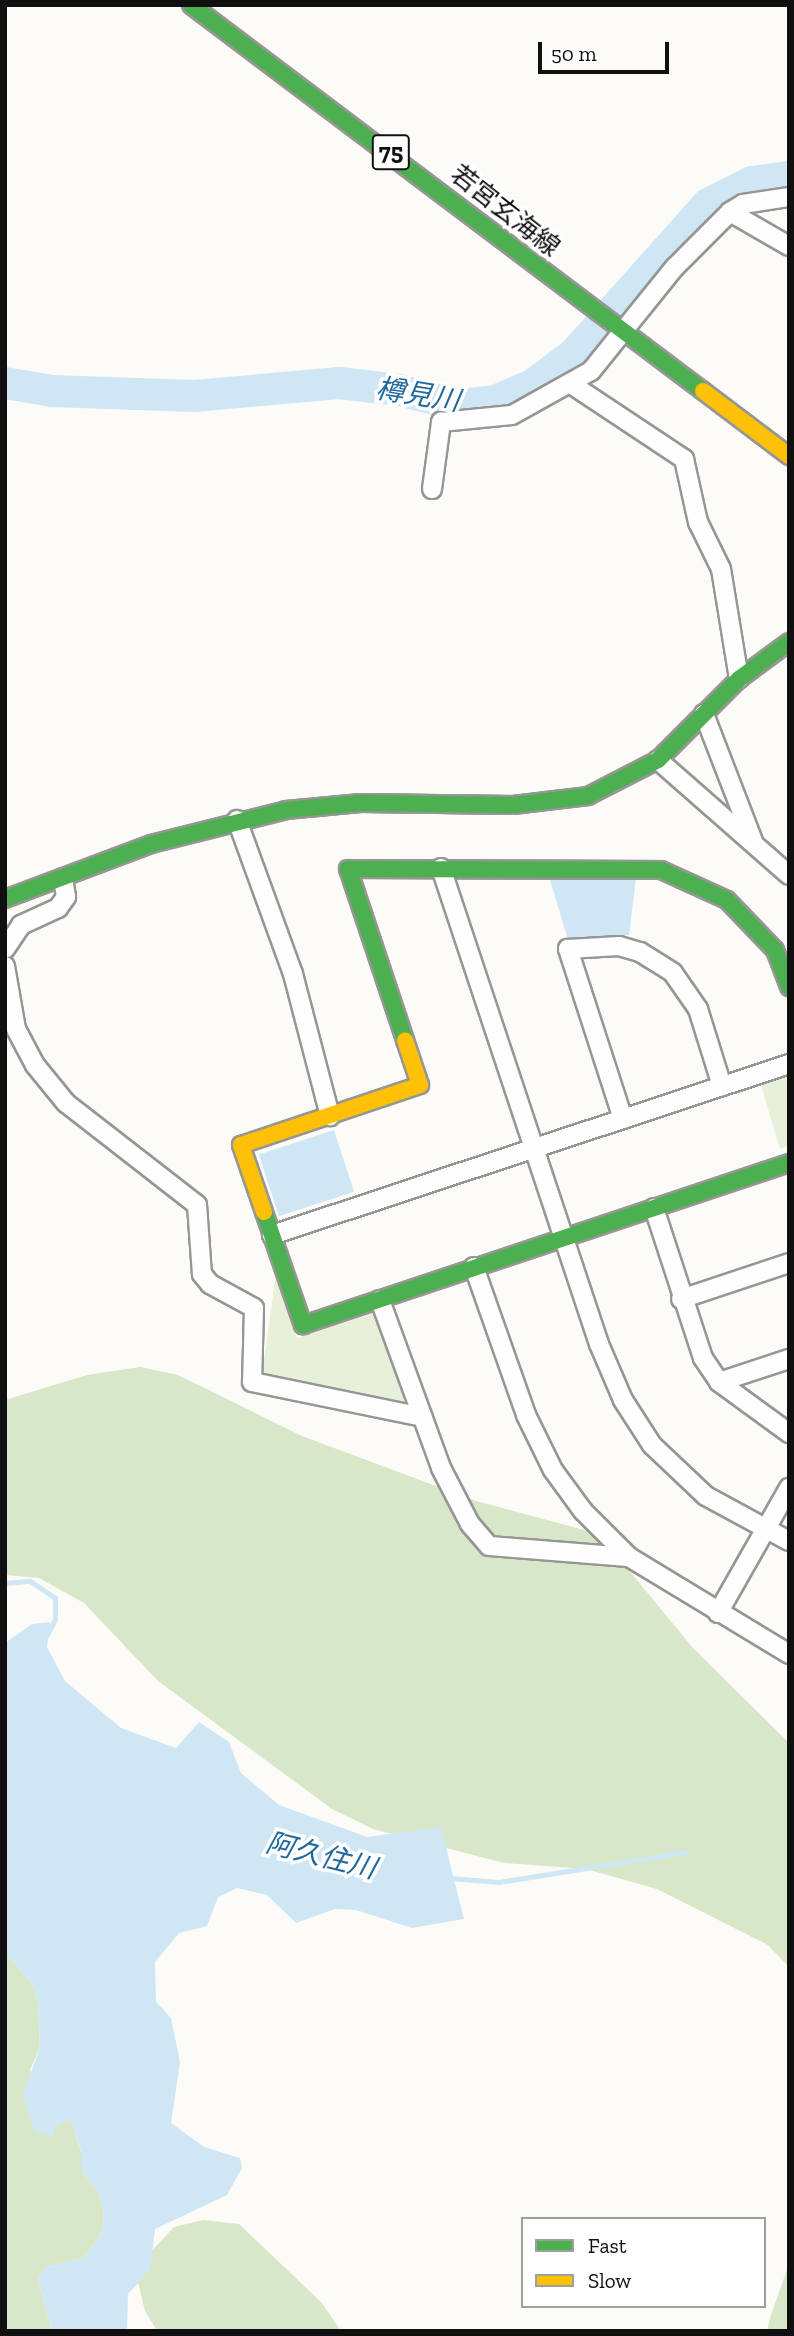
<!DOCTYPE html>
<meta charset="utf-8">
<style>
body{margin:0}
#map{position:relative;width:794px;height:2336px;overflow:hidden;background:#fcfbf7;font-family:"Zilla Slab","Noto Sans JP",serif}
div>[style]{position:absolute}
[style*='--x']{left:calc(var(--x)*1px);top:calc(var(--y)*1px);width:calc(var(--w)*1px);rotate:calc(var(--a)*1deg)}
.green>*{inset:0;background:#e7f0d8}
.forest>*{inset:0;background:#d8e7c7}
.water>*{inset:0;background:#cfe7f4;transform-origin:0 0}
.stream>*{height:5px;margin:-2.5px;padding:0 2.5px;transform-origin:2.5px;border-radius:2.5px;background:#cfe7f4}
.river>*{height:32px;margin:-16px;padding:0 16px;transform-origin:16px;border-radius:16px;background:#cfe7f4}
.roads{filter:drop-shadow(2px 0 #969694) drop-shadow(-2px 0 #969694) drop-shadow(0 2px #969694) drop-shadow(0 -2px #969694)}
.street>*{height:18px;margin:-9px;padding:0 9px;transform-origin:9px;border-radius:9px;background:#fffefe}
.fast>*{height:16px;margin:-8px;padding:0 8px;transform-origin:8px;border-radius:8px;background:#4caf50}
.slow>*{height:16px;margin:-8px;padding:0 8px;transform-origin:8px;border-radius:8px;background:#ffc107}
span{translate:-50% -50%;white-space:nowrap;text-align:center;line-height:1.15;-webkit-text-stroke:7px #fff;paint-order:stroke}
.shield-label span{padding:2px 5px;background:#fff;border:2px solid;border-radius:5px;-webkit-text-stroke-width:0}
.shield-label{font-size:24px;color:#101010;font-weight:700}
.street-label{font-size:26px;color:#101010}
.water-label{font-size:28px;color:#21689b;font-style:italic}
.frame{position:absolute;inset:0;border:7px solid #101010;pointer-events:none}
.legend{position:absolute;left:521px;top:2217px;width:245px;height:91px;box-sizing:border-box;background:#fff;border:2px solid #9f9f9f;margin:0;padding:9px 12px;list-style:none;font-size:21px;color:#101010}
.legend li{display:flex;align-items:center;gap:14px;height:35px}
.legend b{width:35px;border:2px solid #9f9f9f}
.scale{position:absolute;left:538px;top:42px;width:131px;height:32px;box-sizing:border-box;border:4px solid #101010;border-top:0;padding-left:9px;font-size:21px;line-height:24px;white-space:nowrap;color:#101010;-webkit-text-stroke:5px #fff;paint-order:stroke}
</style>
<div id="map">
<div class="green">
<i style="clip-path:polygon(789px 1076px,789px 1146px,780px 1149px,761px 1085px)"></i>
<i style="clip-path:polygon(276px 1274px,297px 1338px,376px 1312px,405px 1405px,262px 1375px)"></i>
</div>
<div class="forest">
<i style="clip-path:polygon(140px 1367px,178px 1375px,302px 1436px,476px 1501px,599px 1534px,693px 1648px,789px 1743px,789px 1967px,768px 1945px,657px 1889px,586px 1869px,504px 1863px,373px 1829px,332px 1809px,158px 1681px,84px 1603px,39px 1578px,5px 1575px,5px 1400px,87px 1375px)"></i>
<i style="clip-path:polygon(5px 1952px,33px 1985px,38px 2001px,40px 2047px,30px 2070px,52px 2136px,56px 2126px,70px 2118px,82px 2153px,82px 2171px,100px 2195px,104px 2216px,101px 2234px,84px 2258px,47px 2267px,38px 2279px,52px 2331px,5px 2331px)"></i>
<i style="clip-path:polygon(203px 2220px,239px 2224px,322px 2303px,341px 2331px,157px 2331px,145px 2311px,137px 2278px,146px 2257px,174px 2227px)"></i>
<i style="clip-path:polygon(789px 2264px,789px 2331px,767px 2331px,770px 2318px)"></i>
</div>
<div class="water">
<i style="clip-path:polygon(636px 879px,629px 935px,578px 938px,569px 943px,550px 880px)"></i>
<i style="left:334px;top:1130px;width:65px;height:79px;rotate:72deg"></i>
<i style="clip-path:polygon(50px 1622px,47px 1647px,65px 1681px,121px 1728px,176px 1748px,199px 1722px,229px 1742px,241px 1773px,279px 1805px,367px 1837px,441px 1827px,464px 1919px,412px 1928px,356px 1910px,335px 1909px,296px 1923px,267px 1895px,237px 1888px,218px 1897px,207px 1926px,179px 1933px,155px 1962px,156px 2002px,171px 2018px,180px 2062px,171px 2123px,204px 2147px,240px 2158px,242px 2168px,227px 2195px,155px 2229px,150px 2270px,128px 2294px,127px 2331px,52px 2331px,38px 2279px,47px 2267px,84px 2258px,101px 2234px,104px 2216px,100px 2195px,82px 2171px,82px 2152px,70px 2119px,56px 2126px,53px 2136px,35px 2132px,29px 2116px,23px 2095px,40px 2047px,38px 2001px,33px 1985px,5px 1952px,5px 1643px,32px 1624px)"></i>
</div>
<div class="stream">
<i style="--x:5;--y:1583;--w:25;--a:-5"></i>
<i style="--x:30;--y:1581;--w:30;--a:34"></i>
<i style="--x:55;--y:1598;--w:21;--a:90"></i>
<i style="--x:55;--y:1619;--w:18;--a:117"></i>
<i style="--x:450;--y:1878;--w:49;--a:4.7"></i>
<i style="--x:499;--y:1882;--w:189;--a:-9.1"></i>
</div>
<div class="river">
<i style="--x:5;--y:383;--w:48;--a:9.7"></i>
<i style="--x:52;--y:391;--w:142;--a:2"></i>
<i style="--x:194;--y:396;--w:146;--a:-5.1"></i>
<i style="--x:339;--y:383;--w:60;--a:6.7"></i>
<i style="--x:399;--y:390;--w:61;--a:14.3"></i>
<i style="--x:458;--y:405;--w:37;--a:-6"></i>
<i style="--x:495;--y:401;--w:39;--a:-23"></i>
<i style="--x:531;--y:386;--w:54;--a:-36.7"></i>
<i style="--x:574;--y:354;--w:201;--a:-48.2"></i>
<i style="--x:708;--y:204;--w:49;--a:-26.6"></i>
<i style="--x:752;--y:182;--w:37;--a:-8"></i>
</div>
<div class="roads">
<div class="street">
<i style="--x:730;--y:212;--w:68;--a:30"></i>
<i style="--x:571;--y:384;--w:136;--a:33.6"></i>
<i style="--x:684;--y:459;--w:65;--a:77.5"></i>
<i style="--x:698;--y:522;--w:52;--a:63.9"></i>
<i style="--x:721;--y:569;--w:111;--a:80.7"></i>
<i style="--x:432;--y:489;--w:68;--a:-82.3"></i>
<i style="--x:441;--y:422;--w:71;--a:-5.6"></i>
<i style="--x:512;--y:415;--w:90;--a:-29.1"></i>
<i style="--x:591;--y:371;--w:134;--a:-51.1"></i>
<i style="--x:675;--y:267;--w:78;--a:-45"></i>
<i style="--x:730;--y:212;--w:15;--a:-32"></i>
<i style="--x:743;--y:204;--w:47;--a:-8.7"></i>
<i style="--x:704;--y:714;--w:136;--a:68.9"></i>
<i style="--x:658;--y:760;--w:174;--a:41.3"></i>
<i style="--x:237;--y:820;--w:164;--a:70"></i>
<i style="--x:293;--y:974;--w:147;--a:75.4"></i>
<i style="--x:441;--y:868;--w:502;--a:71.64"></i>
<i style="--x:599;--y:1344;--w:61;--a:66.8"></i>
<i style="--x:623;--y:1400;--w:54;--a:57.2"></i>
<i style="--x:652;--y:1445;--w:74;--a:43.4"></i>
<i style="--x:706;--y:1496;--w:94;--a:28.5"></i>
<i style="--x:5;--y:949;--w:29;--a:-56"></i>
<i style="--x:21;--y:925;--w:41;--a:-24.7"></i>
<i style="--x:58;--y:908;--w:14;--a:-54"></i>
<i style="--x:66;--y:897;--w:19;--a:-99"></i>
<i style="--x:5;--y:966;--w:64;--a:80.1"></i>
<i style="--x:16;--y:1029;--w:41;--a:62.2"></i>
<i style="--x:35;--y:1065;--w:49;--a:50.8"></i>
<i style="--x:66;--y:1103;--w:166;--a:37.9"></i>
<i style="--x:197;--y:1205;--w:69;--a:85.9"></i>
<i style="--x:202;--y:1274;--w:13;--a:51"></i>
<i style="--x:210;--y:1284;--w:50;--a:28.6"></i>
<i style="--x:254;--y:1308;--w:74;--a:91.5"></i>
<i style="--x:252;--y:1382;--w:174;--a:11.6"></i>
<i style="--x:623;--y:1119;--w:179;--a:-107.9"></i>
<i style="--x:568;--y:949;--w:51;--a:-3.4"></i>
<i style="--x:619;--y:946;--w:22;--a:16"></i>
<i style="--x:640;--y:952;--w:39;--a:32"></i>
<i style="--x:673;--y:973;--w:44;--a:55.2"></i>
<i style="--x:698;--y:1009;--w:81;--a:72.7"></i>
<i style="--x:654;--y:1208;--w:158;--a:71.9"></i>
<i style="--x:703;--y:1358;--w:29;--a:56"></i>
<i style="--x:719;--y:1382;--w:87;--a:36.1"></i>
<i style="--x:272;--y:1235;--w:545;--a:-18.3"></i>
<i style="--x:474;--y:1267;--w:157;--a:70.6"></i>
<i style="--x:526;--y:1415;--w:61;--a:63.9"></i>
<i style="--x:553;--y:1470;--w:51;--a:53.8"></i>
<i style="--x:583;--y:1511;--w:65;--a:45"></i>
<i style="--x:629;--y:1557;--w:187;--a:31.2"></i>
<i style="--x:681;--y:1299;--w:114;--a:-18.4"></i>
<i style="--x:380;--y:1300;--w:179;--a:70"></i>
<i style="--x:441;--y:1468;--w:63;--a:62.6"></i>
<i style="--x:470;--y:1524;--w:29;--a:49"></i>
<i style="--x:489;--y:1546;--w:140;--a:4.5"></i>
<i style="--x:719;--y:1382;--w:74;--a:-18.2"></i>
<i style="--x:718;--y:1613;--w:144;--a:-60.4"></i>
</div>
<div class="fast">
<i style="--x:191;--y:5;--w:641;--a:37.01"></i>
<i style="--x:5;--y:899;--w:156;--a:-20.6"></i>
<i style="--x:151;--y:844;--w:139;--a:-14.1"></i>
<i style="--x:286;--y:810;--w:75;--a:-5.3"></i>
<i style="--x:361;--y:803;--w:152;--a:0.8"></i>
<i style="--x:513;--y:805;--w:76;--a:-6.8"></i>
<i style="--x:588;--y:796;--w:79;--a:-27.2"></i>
<i style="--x:658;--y:760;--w:115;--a:-45"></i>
<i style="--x:739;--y:679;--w:62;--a:-36.5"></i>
<i style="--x:405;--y:1040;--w:180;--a:-108.4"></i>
<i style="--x:348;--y:869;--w:313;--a:0.2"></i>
<i style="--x:661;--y:870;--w:72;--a:24.4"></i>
<i style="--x:727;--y:900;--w:69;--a:46.2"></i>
<i style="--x:775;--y:950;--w:40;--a:69"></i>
<i style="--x:264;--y:1212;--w:120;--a:71"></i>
<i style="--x:303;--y:1325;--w:512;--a:-18.43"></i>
</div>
<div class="slow">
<i style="--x:703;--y:391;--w:108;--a:37.1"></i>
<i style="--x:264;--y:1212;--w:71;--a:-108.9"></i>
<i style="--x:241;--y:1145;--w:189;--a:-18.5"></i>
<i style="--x:420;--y:1085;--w:47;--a:-108.4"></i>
</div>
</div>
<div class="shield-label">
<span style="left:391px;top:152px">75</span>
</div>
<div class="street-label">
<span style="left:505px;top:211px;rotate:38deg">若宮玄海線</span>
</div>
<div class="water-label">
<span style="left:418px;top:395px;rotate:9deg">樽見川</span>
<span style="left:321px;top:1856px;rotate:14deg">阿久住川</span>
</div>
<div class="frame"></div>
<ul class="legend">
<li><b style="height:9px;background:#4caf50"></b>Fast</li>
<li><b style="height:9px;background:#ffc107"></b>Slow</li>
</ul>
<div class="scale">50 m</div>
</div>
